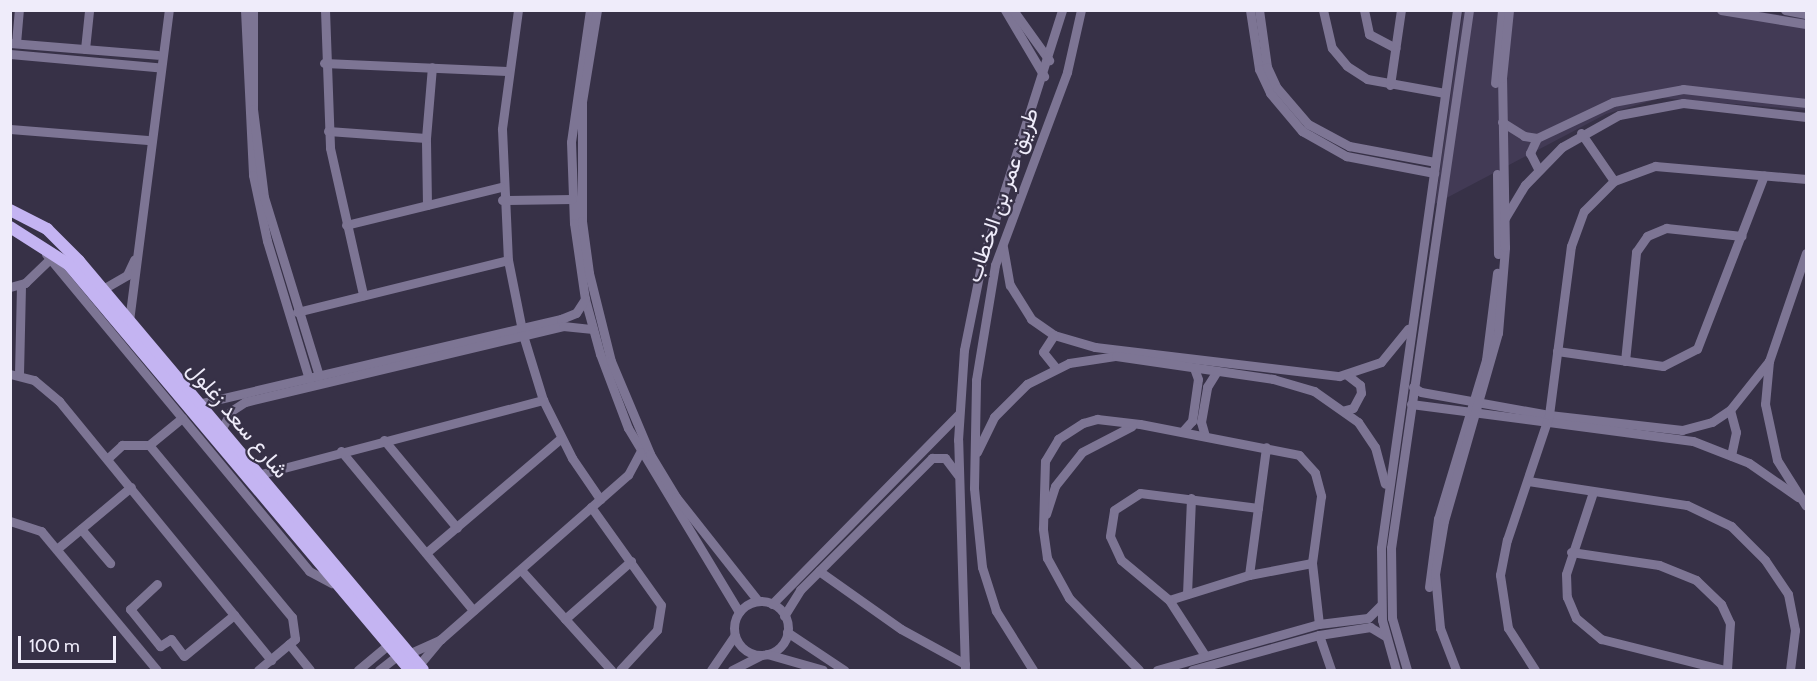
<!DOCTYPE html>
<meta charset="utf-8">
<style>
body{margin:0}
#map{position:relative;width:1817px;height:681px;overflow:hidden;background:#373147;font-family:Cabin,Vazirmatn,sans-serif}
div>[style]{position:absolute}
[style*='--x']{left:calc(var(--x)*1px);top:calc(var(--y)*1px);width:calc(var(--w)*1px);rotate:calc(var(--a)*1deg)}
.built>*{inset:0;background:#423a55}
.minor>*{height:9px;margin:-4.5px;padding:0 4.5px;transform-origin:4.5px;border-radius:4.5px;background:#7d7594}
.minor>.ring{margin:-4.5px;padding:0;box-sizing:content-box;background:none;border:9px solid #7d7594;border-radius:50%}
.major>*{height:12px;margin:-6px;padding:0 6px;transform-origin:6px;border-radius:6px;background:#c4b4f2}
span{translate:-50% -50%;white-space:nowrap;text-align:center;line-height:1.15;-webkit-text-stroke:4.5px #373147;paint-order:stroke}
.street-label{font-size:22px;color:#efecfa}
.frame{position:absolute;inset:0;border:12px solid #efecfa;pointer-events:none}
.scale{position:absolute;left:18px;top:636px;width:98px;height:27px;box-sizing:border-box;border:3px solid #efecfa;border-top:0;padding-left:8px;font-size:18px;line-height:21px;white-space:nowrap;color:#efecfa;-webkit-text-stroke:4px #373147;paint-order:stroke}
</style>
<div id="map">
<div class="built">
<i style="clip-path:polygon(1751px 10px,1806px 19px,1806px 110px,1661px 98px,1606px 114px,1435px 204px,1463px 11px)"></i>
</div>
<div class="minor">
<i style="--x:245;--y:10;--w:165;--a:87.2"></i>
<i style="--x:253;--y:175;--w:67;--a:78"></i>
<i style="--x:267;--y:241;--w:144;--a:73.1"></i>
<i style="--x:253;--y:10;--w:99;--a:90"></i>
<i style="--x:253;--y:109;--w:89;--a:82.9"></i>
<i style="--x:264;--y:197;--w:187;--a:72.9"></i>
<i style="--x:325;--y:10;--w:138;--a:87.9"></i>
<i style="--x:330;--y:148;--w:151;--a:77.3"></i>
<i style="--x:518;--y:10;--w:120;--a:97.7"></i>
<i style="--x:502;--y:129;--w:131;--a:87.4"></i>
<i style="--x:508;--y:260;--w:76;--a:78.7"></i>
<i style="--x:523;--y:335;--w:68;--a:72.9"></i>
<i style="--x:543;--y:400;--w:65;--a:63.4"></i>
<i style="--x:572;--y:458;--w:50;--a:55.7"></i>
<i style="--x:590;--y:10;--w:133;--a:98.2"></i>
<i style="--x:571;--y:142;--w:81;--a:87.9"></i>
<i style="--x:574;--y:223;--w:77;--a:81.8"></i>
<i style="--x:585;--y:299;--w:57;--a:74.7"></i>
<i style="--x:600;--y:354;--w:79;--a:69.3"></i>
<i style="--x:628;--y:428;--w:215;--a:58.9"></i>
<i style="--x:597;--y:10;--w:93;--a:99.3"></i>
<i style="--x:582;--y:102;--w:119;--a:90"></i>
<i style="--x:582;--y:221;--w:52;--a:82.3"></i>
<i style="--x:589;--y:273;--w:91;--a:76"></i>
<i style="--x:611;--y:361;--w:101;--a:67.2"></i>
<i style="--x:650;--y:454;--w:50;--a:58.8"></i>
<i style="--x:676;--y:497;--w:132;--a:51.7"></i>
<i style="--x:1005;--y:10;--w:77;--a:59.4"></i>
<i style="--x:1013;--y:10;--w:62;--a:54.2"></i>
<i style="--x:1250;--y:10;--w:60;--a:81.3"></i>
<i style="--x:1259;--y:69;--w:26;--a:65"></i>
<i style="--x:1270;--y:93;--w:50;--a:49.9"></i>
<i style="--x:1302;--y:131;--w:51;--a:29.6"></i>
<i style="--x:1346;--y:156;--w:90;--a:10.9"></i>
<i style="--x:1259;--y:10;--w:58;--a:82"></i>
<i style="--x:1267;--y:67;--w:23;--a:65"></i>
<i style="--x:1277;--y:88;--w:48;--a:49.3"></i>
<i style="--x:1308;--y:124;--w:47;--a:28.2"></i>
<i style="--x:1349;--y:146;--w:87;--a:10.5"></i>
<i style="--x:1323;--y:10;--w:39;--a:77"></i>
<i style="--x:1332;--y:48;--w:23;--a:50"></i>
<i style="--x:1347;--y:66;--w:24;--a:33"></i>
<i style="--x:1367;--y:79;--w:79;--a:10.2"></i>
<i style="--x:1364;--y:10;--w:25;--a:78"></i>
<i style="--x:1369;--y:34;--w:30;--a:28"></i>
<i style="--x:1721;--y:10;--w:86;--a:9.4"></i>
<i style="--x:1785;--y:10;--w:21;--a:11"></i>
<i style="--x:10;--y:43;--w:148;--a:4.6"></i>
<i style="--x:16;--y:43;--w:33;--a:-85"></i>
<i style="--x:85;--y:49;--w:39;--a:-84"></i>
<i style="--x:10;--y:54;--w:148;--a:5.1"></i>
<i style="--x:324;--y:63;--w:183;--a:2.5"></i>
<i style="--x:1495;--y:83;--w:73;--a:-84.5"></i>
<i style="--x:1390;--y:85;--w:76;--a:-81.7"></i>
<i style="--x:1502;--y:122;--w:26;--a:32"></i>
<i style="--x:1524;--y:136;--w:13;--a:9"></i>
<i style="--x:1537;--y:138;--w:84;--a:-25.3"></i>
<i style="--x:1613;--y:102;--w:71;--a:-10.5"></i>
<i style="--x:1683;--y:89;--w:124;--a:6.5"></i>
<i style="--x:10;--y:129;--w:138;--a:4.6"></i>
<i style="--x:328;--y:131;--w:98;--a:4.1"></i>
<i style="--x:1581;--y:133;--w:58;--a:55.5"></i>
<i style="--x:1537;--y:138;--w:17;--a:115"></i>
<i style="--x:1530;--y:153;--w:18;--a:63"></i>
<i style="--x:1497;--y:174;--w:80;--a:89.3"></i>
<i style="--x:502;--y:200;--w:70;--a:-0.8"></i>
<i style="--x:427;--y:205;--w:67;--a:-90.9"></i>
<i style="--x:426;--y:138;--w:71;--a:-85.2"></i>
<i style="--x:1505;--y:218;--w:39;--a:-59"></i>
<i style="--x:1525;--y:185;--w:53;--a:-45.8"></i>
<i style="--x:1562;--y:147;--w:65;--a:-29.3"></i>
<i style="--x:1619;--y:115;--w:65;--a:-10.6"></i>
<i style="--x:1683;--y:103;--w:124;--a:6.5"></i>
<i style="--x:346;--y:225;--w:160;--a:-13.8"></i>
<i style="--x:1003;--y:247;--w:39;--a:80"></i>
<i style="--x:1010;--y:285;--w:40;--a:58"></i>
<i style="--x:1031;--y:319;--w:28;--a:35"></i>
<i style="--x:1054;--y:335;--w:43;--a:16.3"></i>
<i style="--x:1095;--y:347;--w:246;--a:6.8"></i>
<i style="--x:1339;--y:376;--w:44;--a:-18.4"></i>
<i style="--x:1381;--y:362;--w:43;--a:-50.7"></i>
<i style="--x:1806;--y:253;--w:114;--a:108.9"></i>
<i style="--x:1769;--y:361;--w:43;--a:95.3"></i>
<i style="--x:1765;--y:404;--w:57;--a:77.9"></i>
<i style="--x:1777;--y:460;--w:54;--a:57.8"></i>
<i style="--x:46;--y:254;--w:412;--a:50.3"></i>
<i style="--x:309;--y:571;--w:26;--a:28"></i>
<i style="--x:10;--y:287;--w:16;--a:-15"></i>
<i style="--x:25;--y:283;--w:36;--a:-44"></i>
<i style="--x:103;--y:289;--w:28;--a:-30"></i>
<i style="--x:127;--y:275;--w:17;--a:-65"></i>
<i style="--x:297;--y:312;--w:217;--a:-13.8"></i>
<i style="--x:129;--y:321;--w:314;--a:-82.7"></i>
<i style="--x:1054;--y:335;--w:20;--a:123"></i>
<i style="--x:1043;--y:352;--w:21;--a:51"></i>
<i style="--x:1557;--y:351;--w:107;--a:8.1"></i>
<i style="--x:1663;--y:366;--w:38;--a:-27"></i>
<i style="--x:1697;--y:349;--w:186;--a:-68.9"></i>
<i style="--x:1625;--y:361;--w:110;--a:-84.2"></i>
<i style="--x:1636;--y:252;--w:19;--a:-55"></i>
<i style="--x:1647;--y:236;--w:21;--a:-23"></i>
<i style="--x:1666;--y:228;--w:76;--a:6"></i>
<i style="--x:10;--y:374;--w:25;--a:14"></i>
<i style="--x:34;--y:380;--w:33;--a:40"></i>
<i style="--x:59;--y:401;--w:335;--a:50.7"></i>
<i style="--x:19;--y:374;--w:88;--a:-88.7"></i>
<i style="--x:1413;--y:387;--w:9;--a:32"></i>
<i style="--x:1421;--y:392;--w:130;--a:10.2"></i>
<i style="--x:1549;--y:415;--w:134;--a:6.4"></i>
<i style="--x:1682;--y:430;--w:31;--a:-15"></i>
<i style="--x:1712;--y:422;--w:22;--a:-34"></i>
<i style="--x:1730;--y:410;--w:63;--a:-51.5"></i>
<i style="--x:198;--y:404;--w:373;--a:-13.2"></i>
<i style="--x:561;--y:319;--w:16;--a:-22"></i>
<i style="--x:576;--y:313;--w:17;--a:-57"></i>
<i style="--x:1411;--y:404;--w:284;--a:7.5"></i>
<i style="--x:1693;--y:441;--w:60;--a:21.4"></i>
<i style="--x:1749;--y:463;--w:60;--a:34.8"></i>
<i style="--x:1345;--y:410;--w:8;--a:-14"></i>
<i style="--x:1353;--y:408;--w:17;--a:-62"></i>
<i style="--x:1361;--y:393;--w:8;--a:-97"></i>
<i style="--x:1360;--y:385;--w:16;--a:-142"></i>
<i style="--x:1730;--y:410;--w:23;--a:75"></i>
<i style="--x:1736;--y:432;--w:24;--a:102"></i>
<i style="--x:220;--y:432;--w:24;--a:-62"></i>
<i style="--x:231;--y:411;--w:17;--a:-33"></i>
<i style="--x:245;--y:402;--w:327;--a:-13.4"></i>
<i style="--x:563;--y:326;--w:30;--a:6"></i>
<i style="--x:1182;--y:432;--w:15;--a:-48"></i>
<i style="--x:1192;--y:421;--w:42;--a:-81.9"></i>
<i style="--x:1198;--y:379;--w:12;--a:-110"></i>
<i style="--x:1205;--y:436;--w:15;--a:-106"></i>
<i style="--x:1201;--y:422;--w:36;--a:-80"></i>
<i style="--x:1207;--y:387;--w:19;--a:-58"></i>
<i style="--x:384;--y:440;--w:114;--a:50.3"></i>
<i style="--x:149;--y:445;--w:43;--a:-39.3"></i>
<i style="--x:341;--y:451;--w:207;--a:50.3"></i>
<i style="--x:977;--y:452;--w:39;--a:-64"></i>
<i style="--x:994;--y:417;--w:47;--a:-45"></i>
<i style="--x:1027;--y:384;--w:47;--a:-26.6"></i>
<i style="--x:1069;--y:363;--w:48;--a:-8.5"></i>
<i style="--x:1116;--y:356;--w:159;--a:8.3"></i>
<i style="--x:1273;--y:379;--w:43;--a:16.3"></i>
<i style="--x:1314;--y:391;--w:54;--a:35.2"></i>
<i style="--x:1358;--y:422;--w:30;--a:56"></i>
<i style="--x:1375;--y:447;--w:38;--a:75"></i>
<i style="--x:107;--y:459;--w:21;--a:-43"></i>
<i style="--x:122;--y:445;--w:27;--a:0"></i>
<i style="--x:149;--y:445;--w:224;--a:50.3"></i>
<i style="--x:292;--y:617;--w:22;--a:82"></i>
<i style="--x:295;--y:639;--w:48;--a:140"></i>
<i style="--x:257;--y:475;--w:296;--a:-14.7"></i>
<i style="--x:1528;--y:481;--w:161;--a:8.6"></i>
<i style="--x:1687;--y:505;--w:49;--a:25.5"></i>
<i style="--x:1731;--y:526;--w:48;--a:45"></i>
<i style="--x:1765;--y:560;--w:41;--a:55.9"></i>
<i style="--x:1788;--y:594;--w:37;--a:79"></i>
<i style="--x:1795;--y:630;--w:40;--a:97.1"></i>
<i style="--x:1593;--y:492;--w:86;--a:108.2"></i>
<i style="--x:1566;--y:574;--w:23;--a:88"></i>
<i style="--x:1567;--y:597;--w:23;--a:67"></i>
<i style="--x:1576;--y:618;--w:33;--a:40"></i>
<i style="--x:1601;--y:639;--w:127;--a:14.1"></i>
<i style="--x:591;--y:507;--w:120;--a:54.5"></i>
<i style="--x:661;--y:605;--w:25;--a:99"></i>
<i style="--x:657;--y:630;--w:54;--a:132.8"></i>
<i style="--x:1046;--y:514;--w:29;--a:-72"></i>
<i style="--x:1055;--y:486;--w:43;--a:-51.5"></i>
<i style="--x:1082;--y:452;--w:56;--a:-27.5"></i>
<i style="--x:10;--y:521;--w:33;--a:18"></i>
<i style="--x:41;--y:531;--w:181;--a:50.2"></i>
<i style="--x:81;--y:529;--w:45;--a:49.5"></i>
<i style="--x:58;--y:548;--w:95;--a:-39.9"></i>
<i style="--x:1571;--y:552;--w:89;--a:8.4"></i>
<i style="--x:1659;--y:565;--w:40;--a:22"></i>
<i style="--x:1696;--y:580;--w:35;--a:44"></i>
<i style="--x:1721;--y:604;--w:21;--a:65"></i>
<i style="--x:1730;--y:623;--w:47;--a:93.7"></i>
<i style="--x:426;--y:553;--w:177;--a:-40.4"></i>
<i style="--x:521;--y:570;--w:135;--a:48"></i>
<i style="--x:819;--y:571;--w:100;--a:35.3"></i>
<i style="--x:901;--y:629;--w:73;--a:28.7"></i>
<i style="--x:1249;--y:575;--w:129;--a:-82.4"></i>
<i style="--x:157;--y:584;--w:37;--a:137"></i>
<i style="--x:130;--y:609;--w:48;--a:51"></i>
<i style="--x:160;--y:646;--w:13;--a:-32"></i>
<i style="--x:171;--y:639;--w:21;--a:53"></i>
<i style="--x:184;--y:656;--w:65;--a:-39.4"></i>
<i style="--x:1429;--y:587;--w:69;--a:-82.5"></i>
<i style="--x:1438;--y:519;--w:166;--a:-73.2"></i>
<i style="--x:1486;--y:360;--w:88;--a:-82.8"></i>
<i style="--x:1187;--y:594;--w:96;--a:-87.6"></i>
<i style="--x:1169;--y:600;--w:84;--a:-17.4"></i>
<i style="--x:1249;--y:575;--w:64;--a:-10.8"></i>
<i class="ring" style="left:734px;top:601px;width:45px;height:45px"></i>
<i style="--x:772;--y:604;--w:267;--a:-45.5"></i>
<i style="--x:784;--y:616;--w:31;--a:-58"></i>
<i style="--x:800;--y:590;--w:187;--a:-45"></i>
<i style="--x:932;--y:458;--w:13;--a:0"></i>
<i style="--x:945;--y:458;--w:21;--a:53"></i>
<i style="--x:565;--y:619;--w:88;--a:-41.3"></i>
<i style="--x:787;--y:632;--w:69;--a:33.7"></i>
<i style="--x:1319;--y:635;--w:37;--a:71"></i>
<i style="--x:289;--y:644;--w:33;--a:51"></i>
<i style="--x:408;--y:654;--w:36;--a:-24"></i>
<i style="--x:767;--y:654;--w:58;--a:15.9"></i>
<i style="--x:1204;--y:654;--w:64;--a:-122.9"></i>
<i style="--x:1169;--y:600;--w:62;--a:-140.2"></i>
<i style="--x:1121;--y:560;--w:26;--a:-115"></i>
<i style="--x:1110;--y:536;--w:26;--a:-81"></i>
<i style="--x:1114;--y:510;--w:31;--a:-33"></i>
<i style="--x:1140;--y:493;--w:119;--a:7.2"></i>
<i style="--x:418;--y:666;--w:35;--a:-50"></i>
<i style="--x:441;--y:639;--w:249;--a:-41.3"></i>
<i style="--x:628;--y:475;--w:26;--a:-62"></i>
<i style="--x:358;--y:670;--w:39;--a:-40"></i>
<i style="--x:379;--y:670;--w:23;--a:-38"></i>
<i style="--x:711;--y:670;--w:42;--a:-55.6"></i>
<i style="--x:732;--y:670;--w:33;--a:-27"></i>
<i style="--x:965;--y:670;--w:230;--a:-91.7"></i>
<i style="--x:958;--y:440;--w:90;--a:-86.2"></i>
<i style="--x:964;--y:350;--w:91;--a:-78.6"></i>
<i style="--x:982;--y:261;--w:263;--a:-72.3"></i>
<i style="--x:1033;--y:670;--w:70;--a:-122.1"></i>
<i style="--x:996;--y:611;--w:46;--a:-107.7"></i>
<i style="--x:982;--y:567;--w:79;--a:-95.8"></i>
<i style="--x:974;--y:488;--w:108;--a:-88.9"></i>
<i style="--x:976;--y:380;--w:117;--a:-80.6"></i>
<i style="--x:995;--y:265;--w:206;--a:-69.5"></i>
<i style="--x:1067;--y:72;--w:64;--a:-77.3"></i>
<i style="--x:1139;--y:670;--w:100;--a:-134.2"></i>
<i style="--x:1069;--y:598;--w:46;--a:-118.8"></i>
<i style="--x:1047;--y:558;--w:30;--a:-98"></i>
<i style="--x:1043;--y:528;--w:67;--a:-88.3"></i>
<i style="--x:1045;--y:461;--w:26;--a:-59"></i>
<i style="--x:1058;--y:439;--w:30;--a:-33"></i>
<i style="--x:1083;--y:423;--w:15;--a:-16"></i>
<i style="--x:1097;--y:419;--w:43;--a:6.6"></i>
<i style="--x:1140;--y:424;--w:162;--a:11"></i>
<i style="--x:1299;--y:455;--w:24;--a:48"></i>
<i style="--x:1315;--y:473;--w:24;--a:75"></i>
<i style="--x:1321;--y:496;--w:68;--a:97.7"></i>
<i style="--x:1312;--y:563;--w:61;--a:83.5"></i>
<i style="--x:1157;--y:670;--w:168;--a:-15.9"></i>
<i style="--x:1319;--y:624;--w:49;--a:-7"></i>
<i style="--x:1368;--y:618;--w:18;--a:-45"></i>
<i style="--x:1192;--y:670;--w:132;--a:-15.4"></i>
<i style="--x:1319;--y:635;--w:52;--a:-8.9"></i>
<i style="--x:1370;--y:627;--w:17;--a:31"></i>
<i style="--x:1396;--y:670;--w:52;--a:-105.6"></i>
<i style="--x:1382;--y:620;--w:72;--a:-90.8"></i>
<i style="--x:1381;--y:548;--w:543;--a:-81.96"></i>
<i style="--x:1407;--y:670;--w:54;--a:-106.1"></i>
<i style="--x:1392;--y:618;--w:70;--a:-90.8"></i>
<i style="--x:1391;--y:548;--w:544;--a:-81.75"></i>
<i style="--x:1456;--y:670;--w:45;--a:-110.9"></i>
<i style="--x:1440;--y:628;--w:54;--a:-95.3"></i>
<i style="--x:1435;--y:574;--w:54;--a:-80.4"></i>
<i style="--x:1444;--y:521;--w:196;--a:-74"></i>
<i style="--x:1498;--y:333;--w:86;--a:-85.3"></i>
<i style="--x:1505;--y:247;--w:169;--a:-91"></i>
<i style="--x:1502;--y:78;--w:68;--a:-84.1"></i>
<i style="--x:1535;--y:670;--w:50;--a:-122.7"></i>
<i style="--x:1508;--y:628;--w:54;--a:-98.6"></i>
<i style="--x:1500;--y:575;--w:36;--a:-79"></i>
<i style="--x:1507;--y:540;--w:132;--a:-71.4"></i>
<i style="--x:1549;--y:415;--w:170;--a:-82.6"></i>
<i style="--x:1571;--y:246;--w:37;--a:-70"></i>
<i style="--x:1584;--y:211;--w:42;--a:-45"></i>
<i style="--x:1614;--y:181;--w:44;--a:-20.1"></i>
<i style="--x:1655;--y:166;--w:152;--a:4.9"></i>
</div>
<div class="major">
<i style="--x:10;--y:210;--w:42;--a:27.2"></i>
<i style="--x:47;--y:229;--w:45;--a:45"></i>
<i style="--x:79;--y:261;--w:534;--a:49.93"></i>
<i style="--x:10;--y:227;--w:69;--a:32.5"></i>
<i style="--x:68;--y:264;--w:531;--a:49.89"></i>
</div>
<div class="street-label">
<span style="left:1002px;top:195px;rotate:-71deg">طريق عمر بن الخطاب</span>
<span style="left:238px;top:420px;rotate:50deg">شارع سعد زغلول</span>
</div>
<div class="frame"></div>
<div class="scale">100 m</div>
</div>
